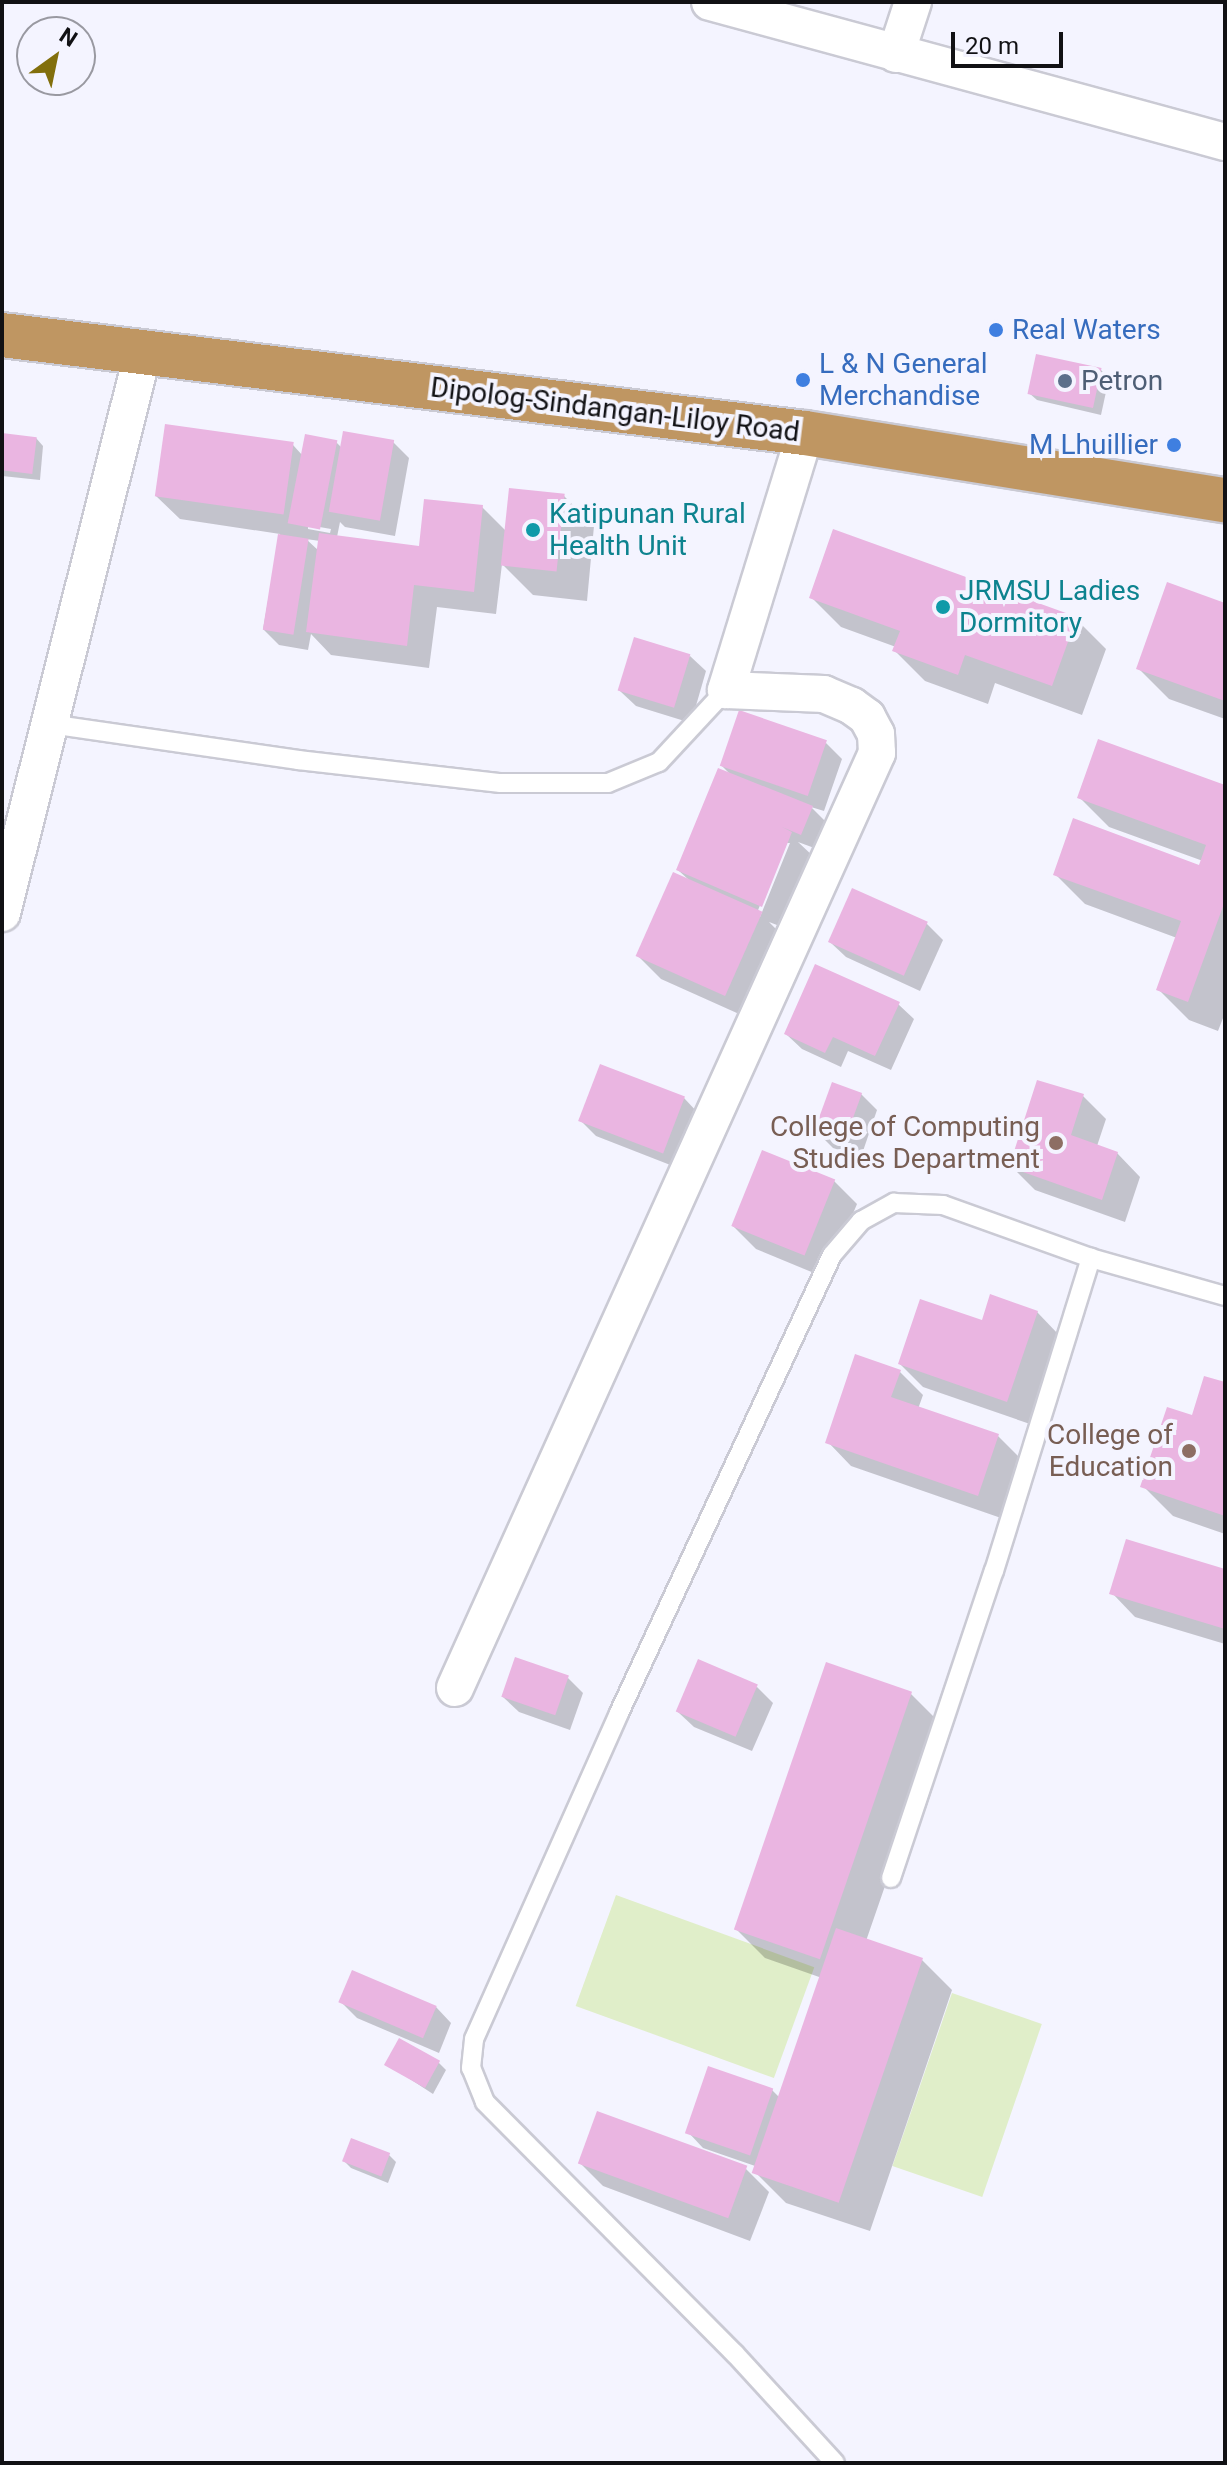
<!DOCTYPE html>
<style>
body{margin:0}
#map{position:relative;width:1227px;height:2465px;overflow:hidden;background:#f4f4ff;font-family:Roboto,sans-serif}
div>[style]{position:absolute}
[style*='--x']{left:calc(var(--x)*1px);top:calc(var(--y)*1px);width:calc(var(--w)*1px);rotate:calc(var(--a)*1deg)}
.green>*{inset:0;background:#e0eec9;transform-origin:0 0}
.shadow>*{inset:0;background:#0003}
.building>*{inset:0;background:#eab5e1;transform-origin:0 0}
.roads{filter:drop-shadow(2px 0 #cacad4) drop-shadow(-2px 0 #cacad4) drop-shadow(0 2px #cacad4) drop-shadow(0 -2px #cacad4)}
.service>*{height:18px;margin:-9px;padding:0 9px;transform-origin:9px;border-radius:9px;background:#fff}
.minor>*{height:36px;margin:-18px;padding:0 18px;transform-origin:18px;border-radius:18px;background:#fff}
.trunk>*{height:44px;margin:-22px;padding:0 22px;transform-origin:22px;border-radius:22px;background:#bf9662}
.dots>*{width:22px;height:22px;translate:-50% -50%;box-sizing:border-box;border:4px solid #f4f4ff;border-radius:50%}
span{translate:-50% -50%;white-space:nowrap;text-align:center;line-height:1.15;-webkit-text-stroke:8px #f4f4ff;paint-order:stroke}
.shop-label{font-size:28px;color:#366cbe}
.left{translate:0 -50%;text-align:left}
.right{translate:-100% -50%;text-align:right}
.service-label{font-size:28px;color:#4e5e75}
.street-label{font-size:28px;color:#111114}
.culture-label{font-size:28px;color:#0d838f}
.education-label{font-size:28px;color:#785e54}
.frame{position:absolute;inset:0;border:4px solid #111114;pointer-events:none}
.north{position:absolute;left:16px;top:16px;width:80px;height:80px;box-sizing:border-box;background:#f4f4ff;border:2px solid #9999a1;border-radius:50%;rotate:33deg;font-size:22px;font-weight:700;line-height:32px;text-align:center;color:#111114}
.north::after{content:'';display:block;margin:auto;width:28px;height:36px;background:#826f0c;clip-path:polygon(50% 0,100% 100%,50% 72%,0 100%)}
.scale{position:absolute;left:951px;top:32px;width:112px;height:36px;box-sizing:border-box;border:4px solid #111114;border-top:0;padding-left:10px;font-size:24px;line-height:28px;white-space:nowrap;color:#111114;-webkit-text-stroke:6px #f4f4ff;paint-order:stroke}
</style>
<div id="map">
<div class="green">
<i style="left:616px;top:1895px;width:211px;height:118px;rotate:20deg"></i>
<i style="left:952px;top:1993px;width:95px;height:183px;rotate:19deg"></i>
</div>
<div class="shadow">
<i style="clip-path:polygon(1101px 370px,1109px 378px,1101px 415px,1037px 400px,1029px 393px)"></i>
<i style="clip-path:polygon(2px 435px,36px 438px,43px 446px,40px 480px,2px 476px)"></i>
<i style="clip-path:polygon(evenodd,336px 442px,342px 448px,393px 442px,409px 458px,395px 536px,345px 527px,340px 522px,337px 537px,421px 549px,482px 507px,506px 531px,564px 496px,594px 526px,587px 601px,533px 595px,502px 564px,496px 614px,437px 607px,429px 668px,331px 655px,311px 634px,308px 650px,279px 645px,263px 629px,280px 534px,180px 519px,156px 496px,293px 445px,303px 456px,336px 442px,308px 525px,331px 529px,330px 533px,308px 529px,308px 525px,336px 442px,306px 539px,320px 541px,319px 551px,306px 539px)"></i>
<i style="clip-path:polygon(811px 597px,1076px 619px,1106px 649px,1082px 715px,995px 683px,988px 704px,925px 681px,895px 651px,896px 647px,841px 627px)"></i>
<i style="clip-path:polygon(1225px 605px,1225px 719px,1169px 699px,1139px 669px)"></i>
<i style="clip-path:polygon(690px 656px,706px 671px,691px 723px,636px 706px,620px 691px)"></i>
<i style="clip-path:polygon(evenodd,826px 743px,842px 759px,824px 811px,811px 807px,827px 823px,817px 849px,798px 842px,814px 857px,785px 928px,769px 922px,784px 937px,748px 1018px,661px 979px,638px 956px,690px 881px,678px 870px,731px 775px,722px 766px,826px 743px,786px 843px,790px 843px,760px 917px,756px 915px,786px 843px)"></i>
<i style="clip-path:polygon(1225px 787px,1225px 1013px,1218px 1031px,1189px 1020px,1159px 990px,1177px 938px,1085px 904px,1055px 874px,1200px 867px,1203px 861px,1109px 827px,1079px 797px)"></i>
<i style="clip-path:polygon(853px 891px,927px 924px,943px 940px,920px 991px,846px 957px,830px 942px)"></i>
<i style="clip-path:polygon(898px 1004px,914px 1019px,891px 1070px,848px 1051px,841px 1067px,802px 1049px,786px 1034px)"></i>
<i style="clip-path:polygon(861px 1094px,877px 1110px,861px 1157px,833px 1148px,817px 1132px)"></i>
<i style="clip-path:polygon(1083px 1096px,1106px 1119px,1097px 1146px,1117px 1153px,1140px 1177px,1125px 1222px,1035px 1190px,1012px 1167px)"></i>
<i style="clip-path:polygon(684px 1098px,699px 1114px,678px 1168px,596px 1136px,580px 1120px)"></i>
<i style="clip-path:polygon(834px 1181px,857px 1204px,826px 1278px,756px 1249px,733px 1226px)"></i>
<i style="clip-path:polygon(1037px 1312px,1060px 1336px,1030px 1424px,923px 1387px,900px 1364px,983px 1322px)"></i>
<i style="clip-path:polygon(900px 1372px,923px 1395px,918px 1409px,998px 1436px,1021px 1459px,1001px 1518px,851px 1466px,828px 1442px)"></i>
<i style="clip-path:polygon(1225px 1384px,1225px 1534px,1173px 1516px,1143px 1486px,1193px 1418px)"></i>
<i style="clip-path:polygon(1225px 1571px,1225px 1644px,1135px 1617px,1112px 1593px)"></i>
<i style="clip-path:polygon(568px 1678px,583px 1693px,570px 1730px,519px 1712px,503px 1697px)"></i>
<i style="clip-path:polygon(757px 1687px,773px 1703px,752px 1751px,694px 1727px,678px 1712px)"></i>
<i style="clip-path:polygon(911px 1694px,941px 1724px,866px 1941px,922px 1960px,952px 1990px,870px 2231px,786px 2203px,756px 2173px,758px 2167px,703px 2148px,688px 2132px,772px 2090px,781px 2099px,822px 1978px,765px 1958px,735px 1928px)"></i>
<i style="clip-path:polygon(341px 2002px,436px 2007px,451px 2023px,439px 2053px,357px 2018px)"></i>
<i style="clip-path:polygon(439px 2063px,446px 2070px,433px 2094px,387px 2064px)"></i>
<i style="clip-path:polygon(389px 2155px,396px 2162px,388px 2183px,351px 2168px,344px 2161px)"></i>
<i style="clip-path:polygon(580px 2163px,746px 2169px,769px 2192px,750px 2241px,603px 2186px)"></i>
</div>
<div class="building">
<i style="left:1036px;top:354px;width:67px;height:41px;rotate:12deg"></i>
<i style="left:165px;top:424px;width:130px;height:73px;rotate:8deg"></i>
<i style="left:343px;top:431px;width:52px;height:82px;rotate:10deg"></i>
<i style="left:2px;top:433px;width:35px;height:37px;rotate:7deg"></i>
<i style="left:305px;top:434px;width:33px;height:91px;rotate:11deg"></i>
<i style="left:509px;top:488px;width:56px;height:78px;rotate:6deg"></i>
<i style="clip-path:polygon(424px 499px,483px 505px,474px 592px,414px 585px,407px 646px,306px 632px,319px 533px,419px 546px)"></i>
<i style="clip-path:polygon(833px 529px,1077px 617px,1052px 686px,965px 655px,958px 675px,892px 651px,900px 631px,809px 598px)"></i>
<i style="left:278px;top:534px;width:31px;height:97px;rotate:9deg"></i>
<i style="clip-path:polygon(1167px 582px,1225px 603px,1225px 701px,1136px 669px)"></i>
<i style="left:634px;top:637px;width:59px;height:56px;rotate:17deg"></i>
<i style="left:739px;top:710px;width:93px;height:59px;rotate:19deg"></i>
<i style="clip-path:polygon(1098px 739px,1225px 785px,1225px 901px,1188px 1002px,1156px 990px,1181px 921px,1053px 875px,1073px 818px,1199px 865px,1206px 845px,1077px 798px)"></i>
<i style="clip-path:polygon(718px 768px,813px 806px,801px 835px,782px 827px,792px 832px,762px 907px,676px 870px)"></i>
<i style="left:673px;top:872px;width:98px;height:92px;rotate:24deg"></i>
<i style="left:852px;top:888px;width:83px;height:59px;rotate:24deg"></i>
<i style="clip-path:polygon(815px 964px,900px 1002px,875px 1056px,833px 1037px,825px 1053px,784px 1034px)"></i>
<i style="left:600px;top:1064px;width:91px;height:61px;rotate:21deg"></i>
<i style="clip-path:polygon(1037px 1080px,1084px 1094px,1071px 1135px,1118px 1152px,1102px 1200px,1009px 1167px)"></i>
<i style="left:832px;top:1082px;width:32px;height:53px;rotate:20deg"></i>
<i style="left:762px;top:1150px;width:79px;height:82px;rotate:22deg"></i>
<i style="clip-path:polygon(990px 1294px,1038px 1311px,1007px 1402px,898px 1364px,920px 1299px,982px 1320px)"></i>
<i style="clip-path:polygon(855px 1354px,901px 1370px,891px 1397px,999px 1434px,978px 1496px,825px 1443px)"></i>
<i style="clip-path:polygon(1204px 1376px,1225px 1382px,1225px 1516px,1140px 1487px,1167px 1407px,1192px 1415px)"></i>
<i style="clip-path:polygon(1126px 1539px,1225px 1569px,1225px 1629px,1109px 1594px)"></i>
<i style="left:515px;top:1657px;width:57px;height:42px;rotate:19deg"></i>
<i style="left:698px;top:1659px;width:65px;height:57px;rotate:23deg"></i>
<i style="left:826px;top:1662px;width:91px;height:283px;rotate:19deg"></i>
<i style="left:836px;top:1928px;width:92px;height:259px;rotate:19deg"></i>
<i style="left:352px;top:1970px;width:92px;height:35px;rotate:23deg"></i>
<i style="left:399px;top:2038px;width:47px;height:31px;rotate:29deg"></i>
<i style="left:708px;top:2066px;width:69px;height:71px;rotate:19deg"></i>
<i style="left:597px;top:2111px;width:160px;height:56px;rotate:20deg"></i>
<i style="left:351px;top:2138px;width:42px;height:25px;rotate:21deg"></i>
</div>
<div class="roads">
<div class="service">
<i style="--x:49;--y:724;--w:252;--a:8.2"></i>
<i style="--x:298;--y:760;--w:204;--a:6.5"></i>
<i style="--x:501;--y:783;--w:107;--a:0"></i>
<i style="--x:608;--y:783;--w:55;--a:-22.4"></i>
<i style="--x:659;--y:762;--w:98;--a:-47.1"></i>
<i style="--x:891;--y:1878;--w:324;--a:-71.5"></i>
<i style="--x:994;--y:1571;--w:328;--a:-72.8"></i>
<i style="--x:835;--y:2463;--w:148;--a:-132.5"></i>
<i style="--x:735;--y:2354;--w:355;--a:-134.8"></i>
<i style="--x:485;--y:2102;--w:37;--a:-112"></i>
<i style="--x:471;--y:2068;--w:29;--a:-84"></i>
<i style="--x:474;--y:2039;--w:357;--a:-66"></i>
<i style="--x:619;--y:1713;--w:505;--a:-65.06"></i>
<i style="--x:832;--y:1255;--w:45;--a:-49.5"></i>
<i style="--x:861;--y:1221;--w:38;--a:-29"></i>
<i style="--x:894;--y:1203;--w:49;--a:2.3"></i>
<i style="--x:943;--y:1205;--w:157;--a:19.7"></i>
<i style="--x:1091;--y:1258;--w:139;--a:15.8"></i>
</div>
<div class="minor">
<i style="--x:710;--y:2;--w:534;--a:15.21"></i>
<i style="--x:896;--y:54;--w:55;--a:-71.9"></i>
<i style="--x:2;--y:913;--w:578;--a:-75.89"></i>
<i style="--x:455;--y:1688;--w:1026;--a:-65.71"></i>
<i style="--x:877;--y:753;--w:19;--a:-93"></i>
<i style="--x:876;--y:734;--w:19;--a:-118"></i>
<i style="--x:867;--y:717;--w:19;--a:-144"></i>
<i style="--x:852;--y:706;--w:30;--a:-157"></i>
<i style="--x:824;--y:694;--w:98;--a:-177.7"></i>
<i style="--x:726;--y:690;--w:269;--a:-72.9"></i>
</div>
<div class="trunk">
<i style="--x:2;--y:335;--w:809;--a:6.96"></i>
<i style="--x:805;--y:433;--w:425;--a:9.1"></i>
</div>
</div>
<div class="dots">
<i style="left:996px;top:330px;background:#3f7fe0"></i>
<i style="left:803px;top:380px;background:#3f7fe0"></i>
<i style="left:1065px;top:381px;background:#5c6f8a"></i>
<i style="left:1174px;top:445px;background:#3f7fe0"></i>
<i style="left:533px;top:530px;background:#0f9aa8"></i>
<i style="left:943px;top:607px;background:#0f9aa8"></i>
<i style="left:1056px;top:1143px;background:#8d6e63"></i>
<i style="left:1189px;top:1451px;background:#8d6e63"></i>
</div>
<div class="shop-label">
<span class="left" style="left:1012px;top:330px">Real Waters</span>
<span class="left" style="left:819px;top:380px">L &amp; N General<br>Merchandise</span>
<span class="right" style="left:1158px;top:445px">M Lhuillier</span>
</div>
<div class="service-label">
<span class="left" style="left:1081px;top:381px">Petron</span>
</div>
<div class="street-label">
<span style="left:615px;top:410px;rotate:7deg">Dipolog-Sindangan-Liloy Road</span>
</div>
<div class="culture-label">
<span class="left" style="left:549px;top:530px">Katipunan Rural<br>Health Unit</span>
<span class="left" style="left:959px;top:607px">JRMSU Ladies<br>Dormitory</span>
</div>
<div class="education-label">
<span class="right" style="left:1040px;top:1143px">College of Computing<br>Studies Department</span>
<span class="right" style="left:1173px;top:1451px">College of<br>Education</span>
</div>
<div class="frame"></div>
<div class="north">N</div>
<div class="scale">20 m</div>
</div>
